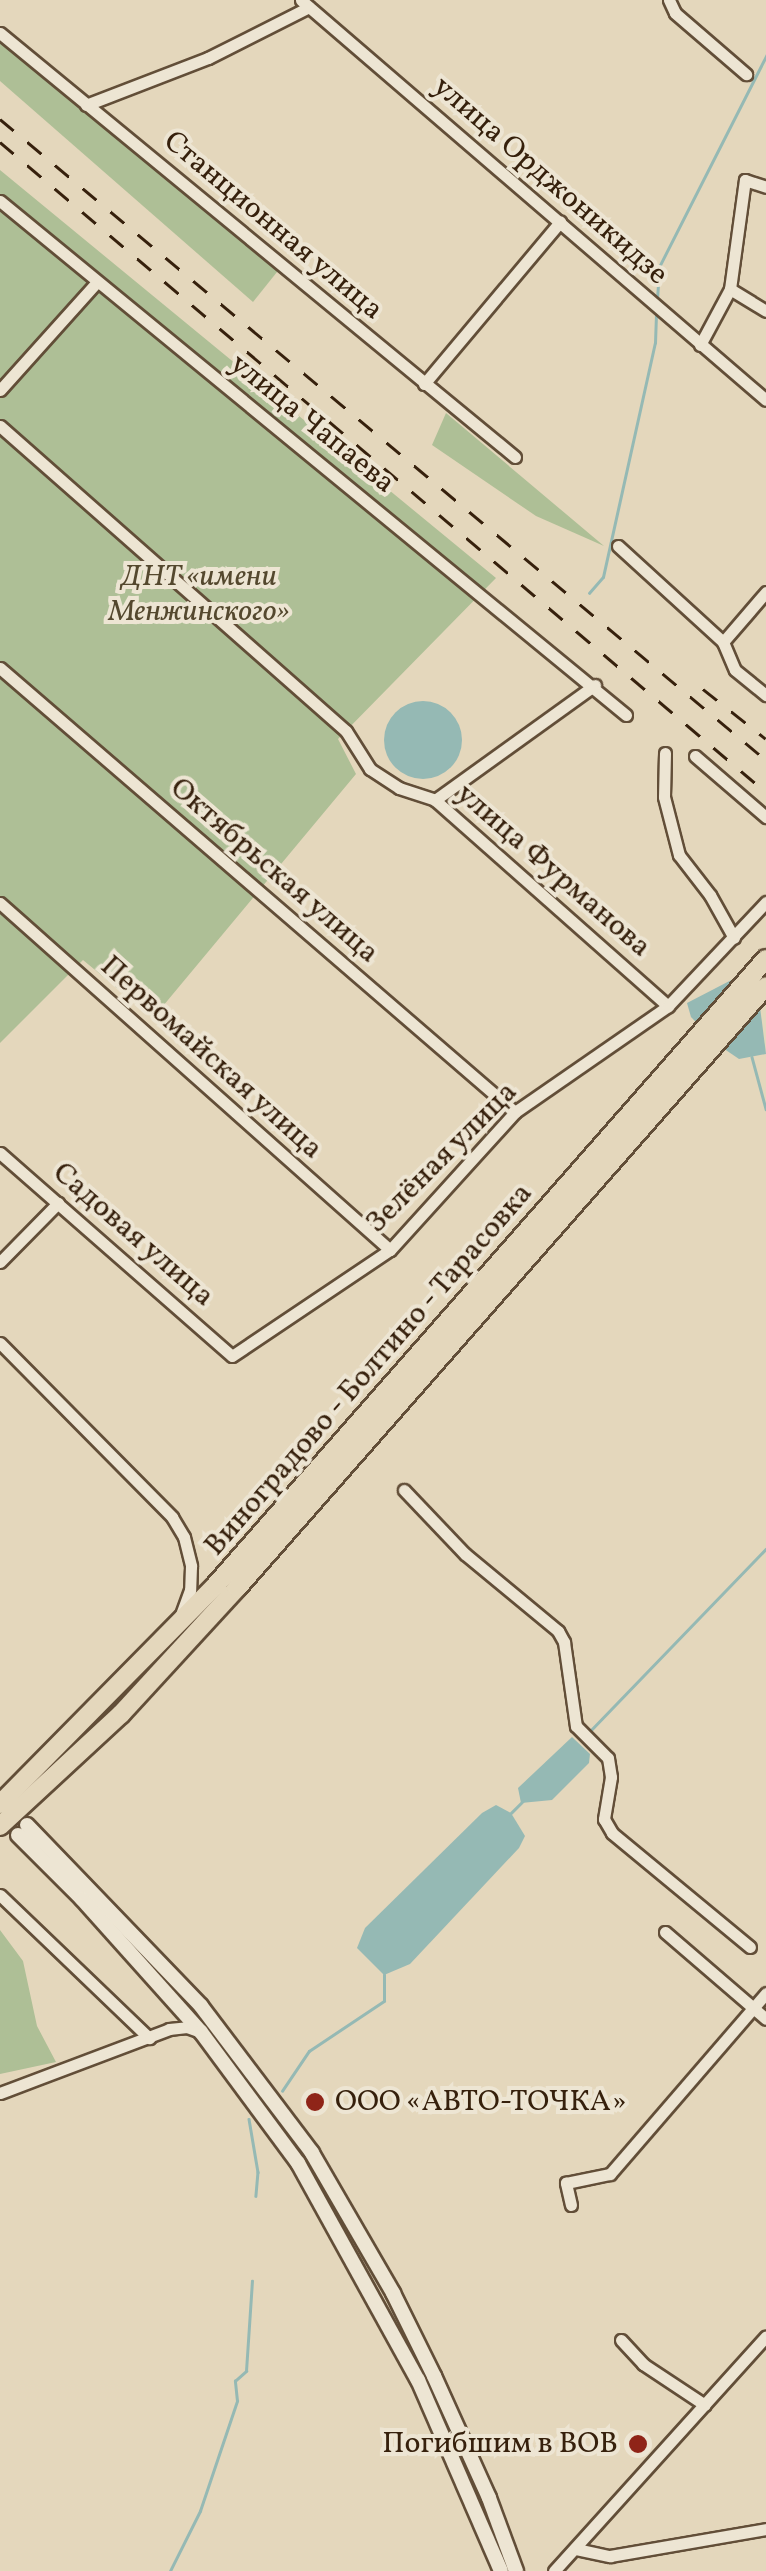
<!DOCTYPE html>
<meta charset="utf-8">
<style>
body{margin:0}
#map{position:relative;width:766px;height:2571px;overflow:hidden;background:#e4d7bc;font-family:Vollkorn,serif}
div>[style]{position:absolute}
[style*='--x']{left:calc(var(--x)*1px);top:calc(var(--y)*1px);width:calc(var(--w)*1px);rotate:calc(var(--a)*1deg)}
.green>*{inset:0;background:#aebf96}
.water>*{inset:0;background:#95b9b4}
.round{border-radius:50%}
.stream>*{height:2.5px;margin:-1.25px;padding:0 1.25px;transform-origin:1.25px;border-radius:1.25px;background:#95b9b4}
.roads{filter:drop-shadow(2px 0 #624e38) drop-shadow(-2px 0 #624e38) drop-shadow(0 2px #624e38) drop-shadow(0 -2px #624e38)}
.minor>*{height:11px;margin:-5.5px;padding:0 5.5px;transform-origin:5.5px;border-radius:5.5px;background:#ede5d3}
.tertiary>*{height:14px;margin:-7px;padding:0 7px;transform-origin:7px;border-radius:7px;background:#ede5d3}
.primary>*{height:18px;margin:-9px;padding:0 9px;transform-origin:9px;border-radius:9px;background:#e4d7bc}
.rail>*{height:2.5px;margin-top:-1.25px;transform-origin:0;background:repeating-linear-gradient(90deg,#36200c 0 18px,transparent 0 36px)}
.dots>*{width:28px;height:28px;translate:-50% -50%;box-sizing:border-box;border:5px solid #ede5d3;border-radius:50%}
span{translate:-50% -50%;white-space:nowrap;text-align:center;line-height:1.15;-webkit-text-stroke:8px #ede5d3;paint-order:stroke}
.street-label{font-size:30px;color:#36200c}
.park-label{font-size:30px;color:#54482e;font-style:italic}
.poi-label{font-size:30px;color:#36200c}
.left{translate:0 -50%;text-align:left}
.right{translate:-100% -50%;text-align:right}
</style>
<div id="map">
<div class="green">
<i style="clip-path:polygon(0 42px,281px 267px,253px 302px,0 81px)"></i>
<i style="clip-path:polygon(0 170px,496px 578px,338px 739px,356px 774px,153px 1018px,83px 960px,0 1043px)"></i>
<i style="clip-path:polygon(446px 413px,604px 546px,536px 516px,432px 445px)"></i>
<i style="clip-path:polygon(0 1930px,23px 1961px,37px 2026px,56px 2062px,0 2074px)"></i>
</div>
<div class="water">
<i class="round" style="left:384px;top:701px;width:78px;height:78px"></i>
<i style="clip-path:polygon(743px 974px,760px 1007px,766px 1054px,739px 1059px,717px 1044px,691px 1017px,687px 1003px)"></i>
<i style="clip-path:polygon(572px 1737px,590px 1754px,589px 1763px,552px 1800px,521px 1803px,518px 1788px)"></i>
<i style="clip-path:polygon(496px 1805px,511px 1813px,525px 1836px,519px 1848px,410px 1964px,384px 1975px,357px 1948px,365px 1928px,482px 1813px)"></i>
</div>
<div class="stream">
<i style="--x:657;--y:299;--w:32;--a:-86"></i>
<i style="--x:659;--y:267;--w:237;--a:-63.1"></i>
<i style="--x:589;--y:593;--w:21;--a:-49"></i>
<i style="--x:603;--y:577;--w:240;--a:-77.5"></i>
<i style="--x:655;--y:343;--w:31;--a:-88"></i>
<i style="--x:752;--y:1057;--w:54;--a:74.9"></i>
<i style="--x:590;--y:1731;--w:253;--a:-46"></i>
<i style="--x:511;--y:1813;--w:16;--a:-45"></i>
<i style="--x:282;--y:2091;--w:48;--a:-56"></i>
<i style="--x:309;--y:2051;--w:90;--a:-33.7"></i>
<i style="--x:384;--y:2001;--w:26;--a:-90"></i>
<i style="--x:249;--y:2119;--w:54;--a:80.4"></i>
<i style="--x:258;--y:2172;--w:24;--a:95"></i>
<i style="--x:170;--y:2571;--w:67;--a:-63.4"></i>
<i style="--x:200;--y:2511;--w:116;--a:-71.4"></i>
<i style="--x:237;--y:2401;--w:20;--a:-96"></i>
<i style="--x:235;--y:2381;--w:15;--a:-42"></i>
<i style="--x:246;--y:2371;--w:90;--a:-86.2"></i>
</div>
<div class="roads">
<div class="minor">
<i style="--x:301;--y:0;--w:613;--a:40.7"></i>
<i style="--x:669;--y:0;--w:14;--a:65"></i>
<i style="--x:675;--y:13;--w:94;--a:40.7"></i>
<i style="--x:0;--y:33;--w:667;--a:39.46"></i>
<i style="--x:86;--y:105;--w:131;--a:-21.1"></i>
<i style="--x:208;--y:58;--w:113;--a:-26.8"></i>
<i style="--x:0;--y:201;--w:810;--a:39.39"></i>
<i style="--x:730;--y:289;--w:42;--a:31.4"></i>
<i style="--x:700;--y:345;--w:64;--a:-61.8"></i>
<i style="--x:730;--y:289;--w:110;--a:-82.2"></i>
<i style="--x:745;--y:180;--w:22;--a:18"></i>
<i style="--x:424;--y:384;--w:212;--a:-50"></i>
<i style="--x:0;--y:390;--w:145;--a:-48.1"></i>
<i style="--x:0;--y:426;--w:461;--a:41.4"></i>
<i style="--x:346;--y:731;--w:45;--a:57.7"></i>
<i style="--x:370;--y:769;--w:35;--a:33"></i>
<i style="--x:399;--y:788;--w:38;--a:18"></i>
<i style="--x:435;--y:800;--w:311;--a:41.5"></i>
<i style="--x:618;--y:546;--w:142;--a:42.4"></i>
<i style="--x:723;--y:642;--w:30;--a:67"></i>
<i style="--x:735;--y:670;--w:40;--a:39"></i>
<i style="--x:723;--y:642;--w:66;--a:-49.3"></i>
<i style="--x:0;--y:668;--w:680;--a:40.77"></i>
<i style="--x:665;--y:753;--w:44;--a:91.3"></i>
<i style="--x:664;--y:797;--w:60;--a:75.5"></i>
<i style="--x:679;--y:855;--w:51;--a:52.2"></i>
<i style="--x:710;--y:895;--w:49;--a:60.8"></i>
<i style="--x:695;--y:756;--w:94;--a:40.7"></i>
<i style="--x:435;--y:800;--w:197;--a:-35.7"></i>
<i style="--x:0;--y:903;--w:522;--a:41.66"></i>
<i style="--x:0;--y:1153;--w:308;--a:41.2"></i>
<i style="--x:232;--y:1356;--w:190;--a:-33.9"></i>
<i style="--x:390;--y:1250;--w:186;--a:-47.8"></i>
<i style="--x:515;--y:1112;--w:186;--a:-34.7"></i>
<i style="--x:668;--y:1006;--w:143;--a:-46.7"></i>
<i style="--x:0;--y:1262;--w:83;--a:-45.5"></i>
<i style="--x:0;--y:1343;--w:245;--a:45.3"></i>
<i style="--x:172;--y:1517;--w:23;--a:59"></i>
<i style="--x:184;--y:1537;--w:30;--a:76"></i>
<i style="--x:191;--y:1566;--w:24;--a:92"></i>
<i style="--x:190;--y:1590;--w:29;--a:110"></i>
<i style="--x:404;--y:1490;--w:88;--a:46.4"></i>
<i style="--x:465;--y:1554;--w:121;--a:39.6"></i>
<i style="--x:558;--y:1631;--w:13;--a:61"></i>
<i style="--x:564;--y:1642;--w:85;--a:81.9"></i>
<i style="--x:576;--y:1726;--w:45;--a:45"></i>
<i style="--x:608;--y:1758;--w:19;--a:81"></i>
<i style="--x:611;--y:1777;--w:43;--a:99.5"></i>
<i style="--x:604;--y:1819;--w:16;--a:60"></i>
<i style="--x:612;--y:1833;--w:179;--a:39.6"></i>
<i style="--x:0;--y:1895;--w:207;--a:43.8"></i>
<i style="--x:665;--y:1932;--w:133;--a:40.7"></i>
<i style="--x:0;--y:2093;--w:181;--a:-20.7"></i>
<i style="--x:169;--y:2029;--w:18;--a:-6"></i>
<i style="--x:187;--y:2027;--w:15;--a:20"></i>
<i style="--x:571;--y:2205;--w:23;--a:-103"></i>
<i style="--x:566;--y:2183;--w:45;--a:-11.6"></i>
<i style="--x:610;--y:2174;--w:239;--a:-49.2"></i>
<i style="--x:621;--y:2340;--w:33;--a:47"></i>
<i style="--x:643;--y:2364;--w:74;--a:33.5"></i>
<i style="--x:576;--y:2549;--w:35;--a:12"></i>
<i style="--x:610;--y:2556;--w:158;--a:-9.8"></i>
<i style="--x:554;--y:2571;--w:316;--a:-47.9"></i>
</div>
<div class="tertiary">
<i style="--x:27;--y:1825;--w:251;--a:46.1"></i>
<i style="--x:201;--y:2006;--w:184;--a:52.9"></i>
<i style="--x:312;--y:2153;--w:162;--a:59.9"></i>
<i style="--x:393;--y:2293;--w:93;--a:63.7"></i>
<i style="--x:434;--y:2376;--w:134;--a:65.7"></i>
<i style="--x:489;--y:2498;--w:78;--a:69.7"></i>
<i style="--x:18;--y:1835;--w:91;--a:45"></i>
<i style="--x:82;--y:1899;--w:178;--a:48.2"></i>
<i style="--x:201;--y:2032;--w:163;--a:53.5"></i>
<i style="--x:298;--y:2163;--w:248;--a:61.1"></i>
<i style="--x:418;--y:2380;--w:208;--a:66.5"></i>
</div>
<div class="primary">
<i style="--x:0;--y:1804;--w:305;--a:-45.4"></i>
<i style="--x:214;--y:1587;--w:836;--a:-48.69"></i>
<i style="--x:0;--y:1826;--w:165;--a:-42.8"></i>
<i style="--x:121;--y:1714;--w:171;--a:-47.4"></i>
<i style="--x:237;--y:1588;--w:801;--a:-48.69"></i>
</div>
</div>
<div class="rail">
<i style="--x:0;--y:119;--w:999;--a:39.92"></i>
<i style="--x:0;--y:142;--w:1005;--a:40.32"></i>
<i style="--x:703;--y:689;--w:80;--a:38.4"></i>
</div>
<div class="dots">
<i style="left:315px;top:2102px;background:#8f2418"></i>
<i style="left:638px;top:2444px;background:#8f2418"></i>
</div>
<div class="street-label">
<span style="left:550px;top:181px;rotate:41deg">улица Орджоникидзе</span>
<span style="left:273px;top:226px;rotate:40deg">Станционная улица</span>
<span style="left:312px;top:424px;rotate:39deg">улица Чапаева</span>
<span style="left:274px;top:871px;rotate:41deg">Октябрьская улица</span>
<span style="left:553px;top:871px;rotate:41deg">улица Фурманова</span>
<span style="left:211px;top:1058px;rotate:42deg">Первомайская улица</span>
<span style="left:442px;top:1158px;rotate:-45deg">Зелёная улица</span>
<span style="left:133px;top:1235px;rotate:41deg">Садовая улица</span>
<span style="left:369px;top:1370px;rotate:-49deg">Виноградово - Болтино - Тарасовка</span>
</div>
<div class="park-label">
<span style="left:199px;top:594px">ДНТ «имени<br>Менжинского»</span>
</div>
<div class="poi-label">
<span class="left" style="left:335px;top:2102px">ООО «АВТО-ТОЧКА»</span>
<span class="right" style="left:618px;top:2444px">Погибшим в ВОВ</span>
</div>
</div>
